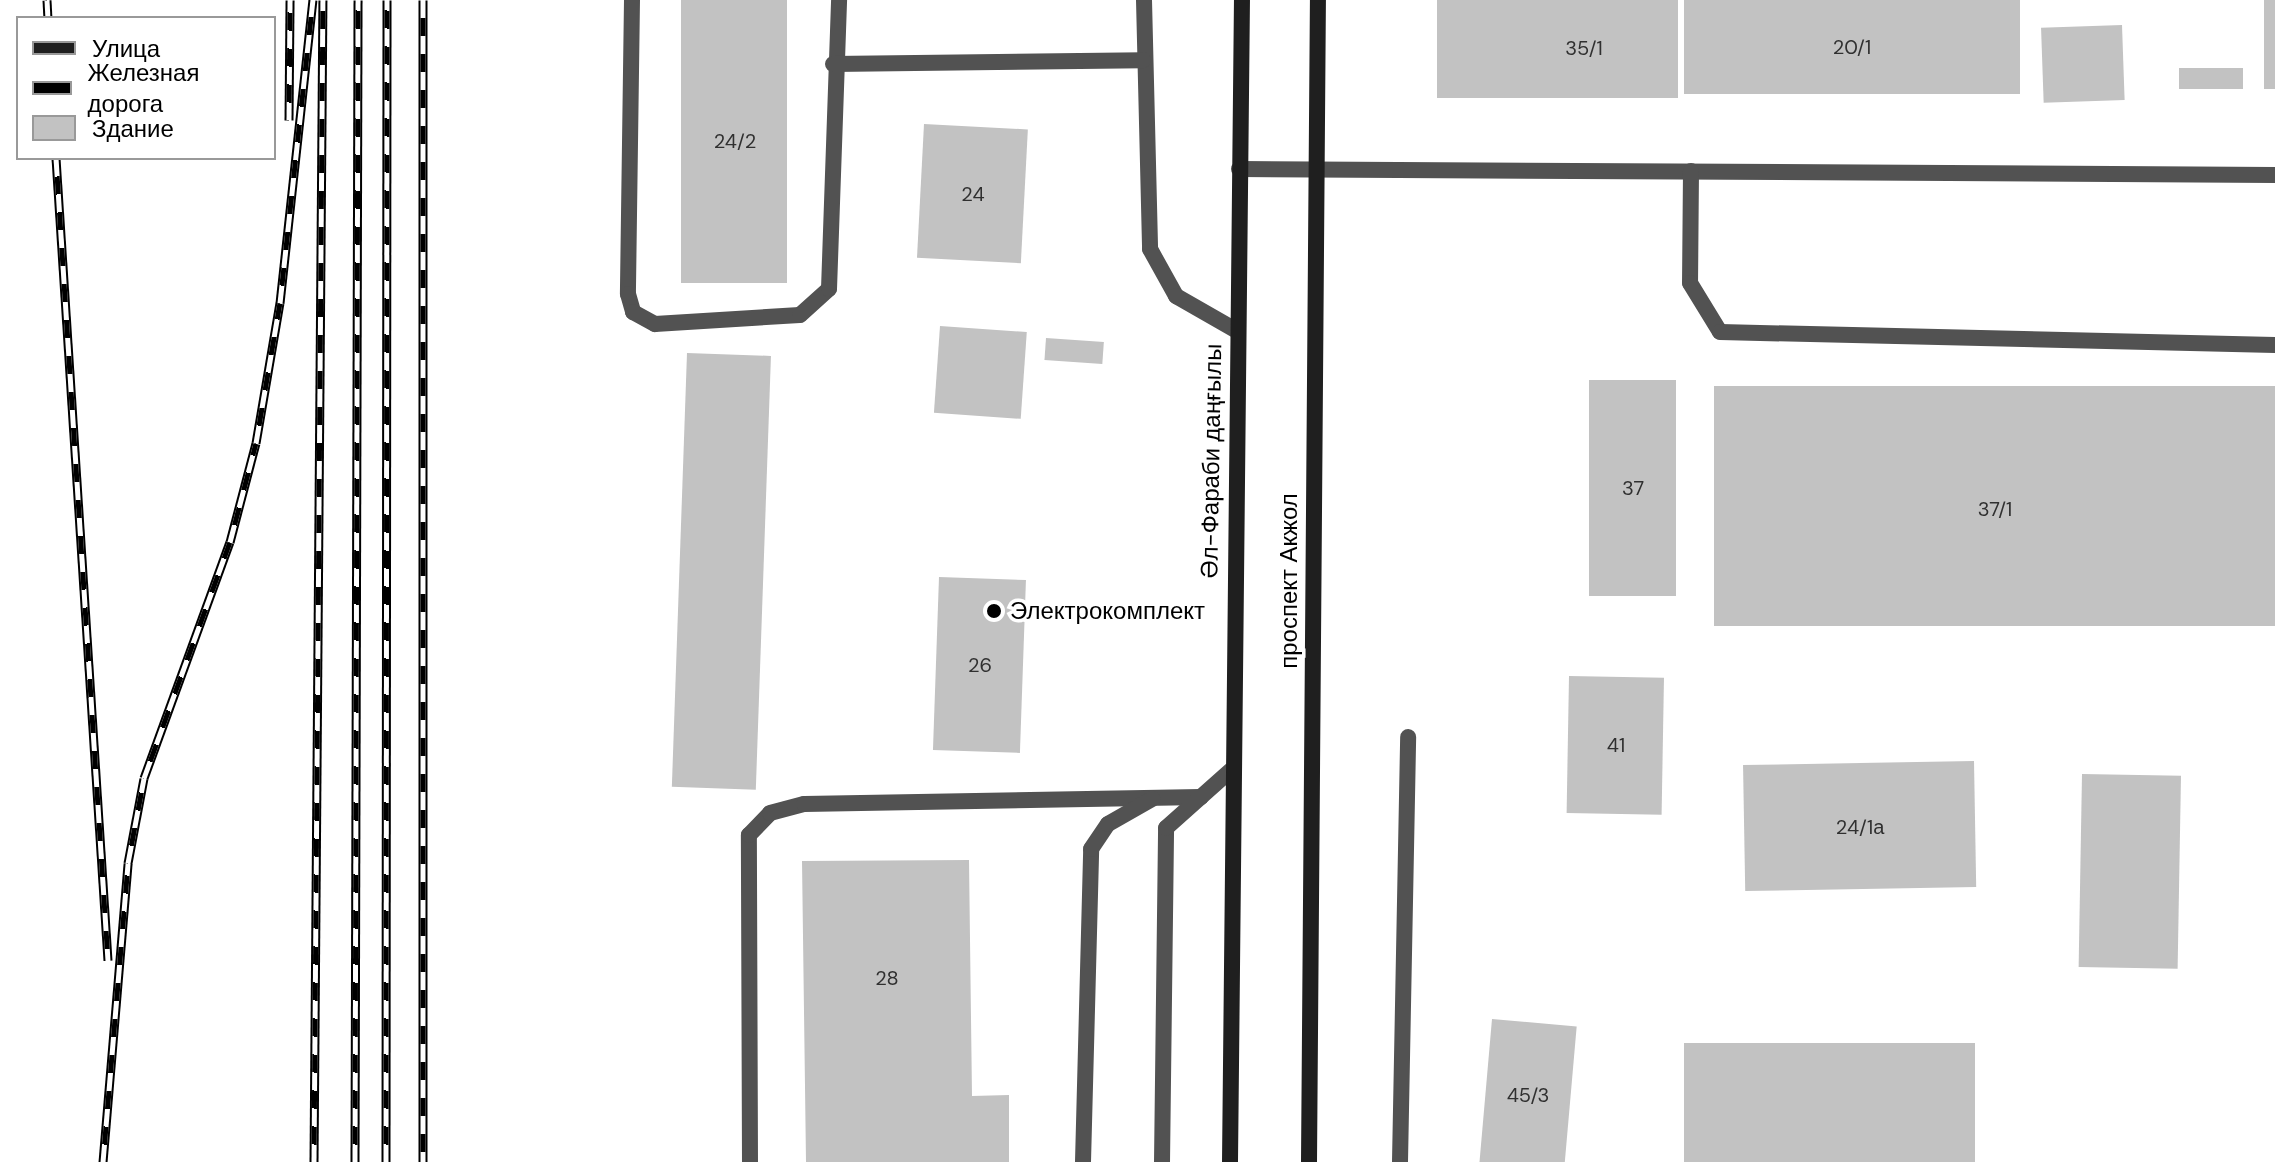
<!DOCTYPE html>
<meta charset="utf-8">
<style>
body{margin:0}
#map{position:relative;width:2275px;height:1162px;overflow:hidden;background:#fff;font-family:"DM Sans",sans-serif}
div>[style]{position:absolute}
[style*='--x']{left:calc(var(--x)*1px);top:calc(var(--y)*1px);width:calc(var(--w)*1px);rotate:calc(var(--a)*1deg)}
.building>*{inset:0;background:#c2c2c2;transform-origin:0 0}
.service>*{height:16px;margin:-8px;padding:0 8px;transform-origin:8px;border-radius:8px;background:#525252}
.secondary>*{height:16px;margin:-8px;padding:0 8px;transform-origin:8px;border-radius:8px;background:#1f1f1f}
.rail>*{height:9px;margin-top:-4.5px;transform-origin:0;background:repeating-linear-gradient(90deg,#fff 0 18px,#000 0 36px);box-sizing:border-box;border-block:2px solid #000}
.dots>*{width:22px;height:22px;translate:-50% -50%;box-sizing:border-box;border:4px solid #fff;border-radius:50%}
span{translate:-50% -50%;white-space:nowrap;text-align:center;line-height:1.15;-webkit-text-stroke:7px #fff;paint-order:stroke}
.number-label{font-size:20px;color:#303030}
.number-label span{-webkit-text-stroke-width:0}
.street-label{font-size:24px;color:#000}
.poi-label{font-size:24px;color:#000}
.left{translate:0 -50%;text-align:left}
.legend{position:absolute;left:16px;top:16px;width:260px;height:144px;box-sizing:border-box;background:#fff;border:2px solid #999;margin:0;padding:10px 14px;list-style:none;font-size:24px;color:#000}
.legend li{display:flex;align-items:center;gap:16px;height:40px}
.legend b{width:40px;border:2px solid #999}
</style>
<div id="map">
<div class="building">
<i style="left:681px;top:0;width:106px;height:283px"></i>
<i style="left:1437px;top:0;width:241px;height:98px"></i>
<i style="left:1684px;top:0;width:336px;height:94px"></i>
<i style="left:2264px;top:0;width:11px;height:89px"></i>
<i style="left:2122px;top:25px;width:75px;height:81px;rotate:88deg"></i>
<i style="left:2243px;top:68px;width:21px;height:64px;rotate:90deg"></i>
<i style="left:924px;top:124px;width:104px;height:134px;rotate:3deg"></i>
<i style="left:940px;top:326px;width:87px;height:87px;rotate:4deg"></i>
<i style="left:1046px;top:338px;width:58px;height:22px;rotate:4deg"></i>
<i style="left:687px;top:353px;width:84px;height:434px;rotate:2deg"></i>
<i style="left:1589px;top:380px;width:87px;height:216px"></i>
<i style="left:2275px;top:386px;width:240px;height:561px;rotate:90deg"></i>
<i style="left:939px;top:577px;width:87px;height:173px;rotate:2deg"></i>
<i style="left:1569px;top:676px;width:95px;height:137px;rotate:1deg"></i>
<i style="left:1974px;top:761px;width:126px;height:231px;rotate:89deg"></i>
<i style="left:2082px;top:774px;width:99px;height:193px;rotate:1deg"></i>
<i style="clip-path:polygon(969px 860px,972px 1096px,1009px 1095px,1009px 1162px,806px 1162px,802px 861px)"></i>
<i style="left:1492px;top:1019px;width:85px;height:144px;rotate:5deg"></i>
<i style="left:1975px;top:1043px;width:119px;height:291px;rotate:90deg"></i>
</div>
<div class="service">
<i style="--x:632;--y:0;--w:294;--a:90.8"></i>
<i style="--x:628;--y:294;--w:19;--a:74"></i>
<i style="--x:633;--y:312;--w:25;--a:29"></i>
<i style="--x:655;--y:324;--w:145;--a:-3.6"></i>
<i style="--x:800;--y:315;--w:39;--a:-42"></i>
<i style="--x:829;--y:289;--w:289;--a:-88"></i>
<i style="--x:1144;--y:0;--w:249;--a:88.6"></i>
<i style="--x:1150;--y:249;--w:54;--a:61"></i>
<i style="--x:1176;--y:296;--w:70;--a:29.8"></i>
<i style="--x:833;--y:64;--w:310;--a:-0.7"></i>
<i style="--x:1239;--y:169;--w:1036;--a:0.33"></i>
<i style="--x:1691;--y:171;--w:112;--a:90.5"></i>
<i style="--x:1690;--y:283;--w:57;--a:58.5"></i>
<i style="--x:1720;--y:332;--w:555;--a:1.34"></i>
<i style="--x:750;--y:1162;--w:327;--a:-90.2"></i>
<i style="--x:749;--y:835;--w:30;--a:-46"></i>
<i style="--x:770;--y:813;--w:35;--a:-15"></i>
<i style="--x:804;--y:804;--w:397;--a:-1"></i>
<i style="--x:1083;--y:1162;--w:313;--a:-88.5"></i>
<i style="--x:1091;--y:849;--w:30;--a:-56"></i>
<i style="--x:1108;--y:824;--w:51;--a:-29.6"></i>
<i style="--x:1162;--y:1162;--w:334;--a:-89.3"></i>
<i style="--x:1166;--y:828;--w:87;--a:-41.7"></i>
<i style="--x:1400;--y:1162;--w:425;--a:-88.9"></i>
</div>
<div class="secondary">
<i style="--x:1230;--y:1162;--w:1162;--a:-89.41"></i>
<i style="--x:1309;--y:1162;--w:1162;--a:-89.56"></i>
</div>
<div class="rail">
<i style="--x:47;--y:0;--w:18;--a:87"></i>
<i style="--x:423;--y:0;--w:1162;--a:90"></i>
<i style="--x:289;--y:120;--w:120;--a:-89.5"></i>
<i style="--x:56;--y:158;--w:804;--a:86.29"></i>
<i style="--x:103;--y:1162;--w:300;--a:-85.2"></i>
<i style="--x:128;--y:863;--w:86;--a:-79.3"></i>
<i style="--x:144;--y:778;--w:251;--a:-70"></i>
<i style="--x:230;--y:542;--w:102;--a:-75.3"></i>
<i style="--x:256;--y:443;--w:142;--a:-80.3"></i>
<i style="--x:280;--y:303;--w:305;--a:-83.8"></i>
<i style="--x:314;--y:1162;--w:1162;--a:-89.56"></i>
<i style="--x:355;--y:1162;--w:1162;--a:-89.85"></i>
<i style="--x:386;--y:1162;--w:1162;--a:-89.95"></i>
</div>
<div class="dots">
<i style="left:994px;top:611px;background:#000"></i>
</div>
<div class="number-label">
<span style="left:1852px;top:47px">20/1</span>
<span style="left:1584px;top:48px">35/1</span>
<span style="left:735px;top:141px">24/2</span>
<span style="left:973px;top:194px">24</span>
<span style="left:1633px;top:488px">37</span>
<span style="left:1995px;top:509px">37/1</span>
<span style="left:980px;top:665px">26</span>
<span style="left:1616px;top:745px">41</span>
<span style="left:1860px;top:827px">24/1а</span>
<span style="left:887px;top:978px">28</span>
<span style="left:1528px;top:1095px">45/3</span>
</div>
<div class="street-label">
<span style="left:1211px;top:461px;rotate:-89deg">Әл-Фараби даңғылы</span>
<span style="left:1289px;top:581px;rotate:-90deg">проспект Акжол</span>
</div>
<div class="poi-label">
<span class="left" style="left:1010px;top:611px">Электрокомплект</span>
</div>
<ul class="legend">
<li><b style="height:10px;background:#1f1f1f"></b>Улица</li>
<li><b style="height:10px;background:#000"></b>Железная дорога</li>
<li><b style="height:22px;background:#c2c2c2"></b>Здание</li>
</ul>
</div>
